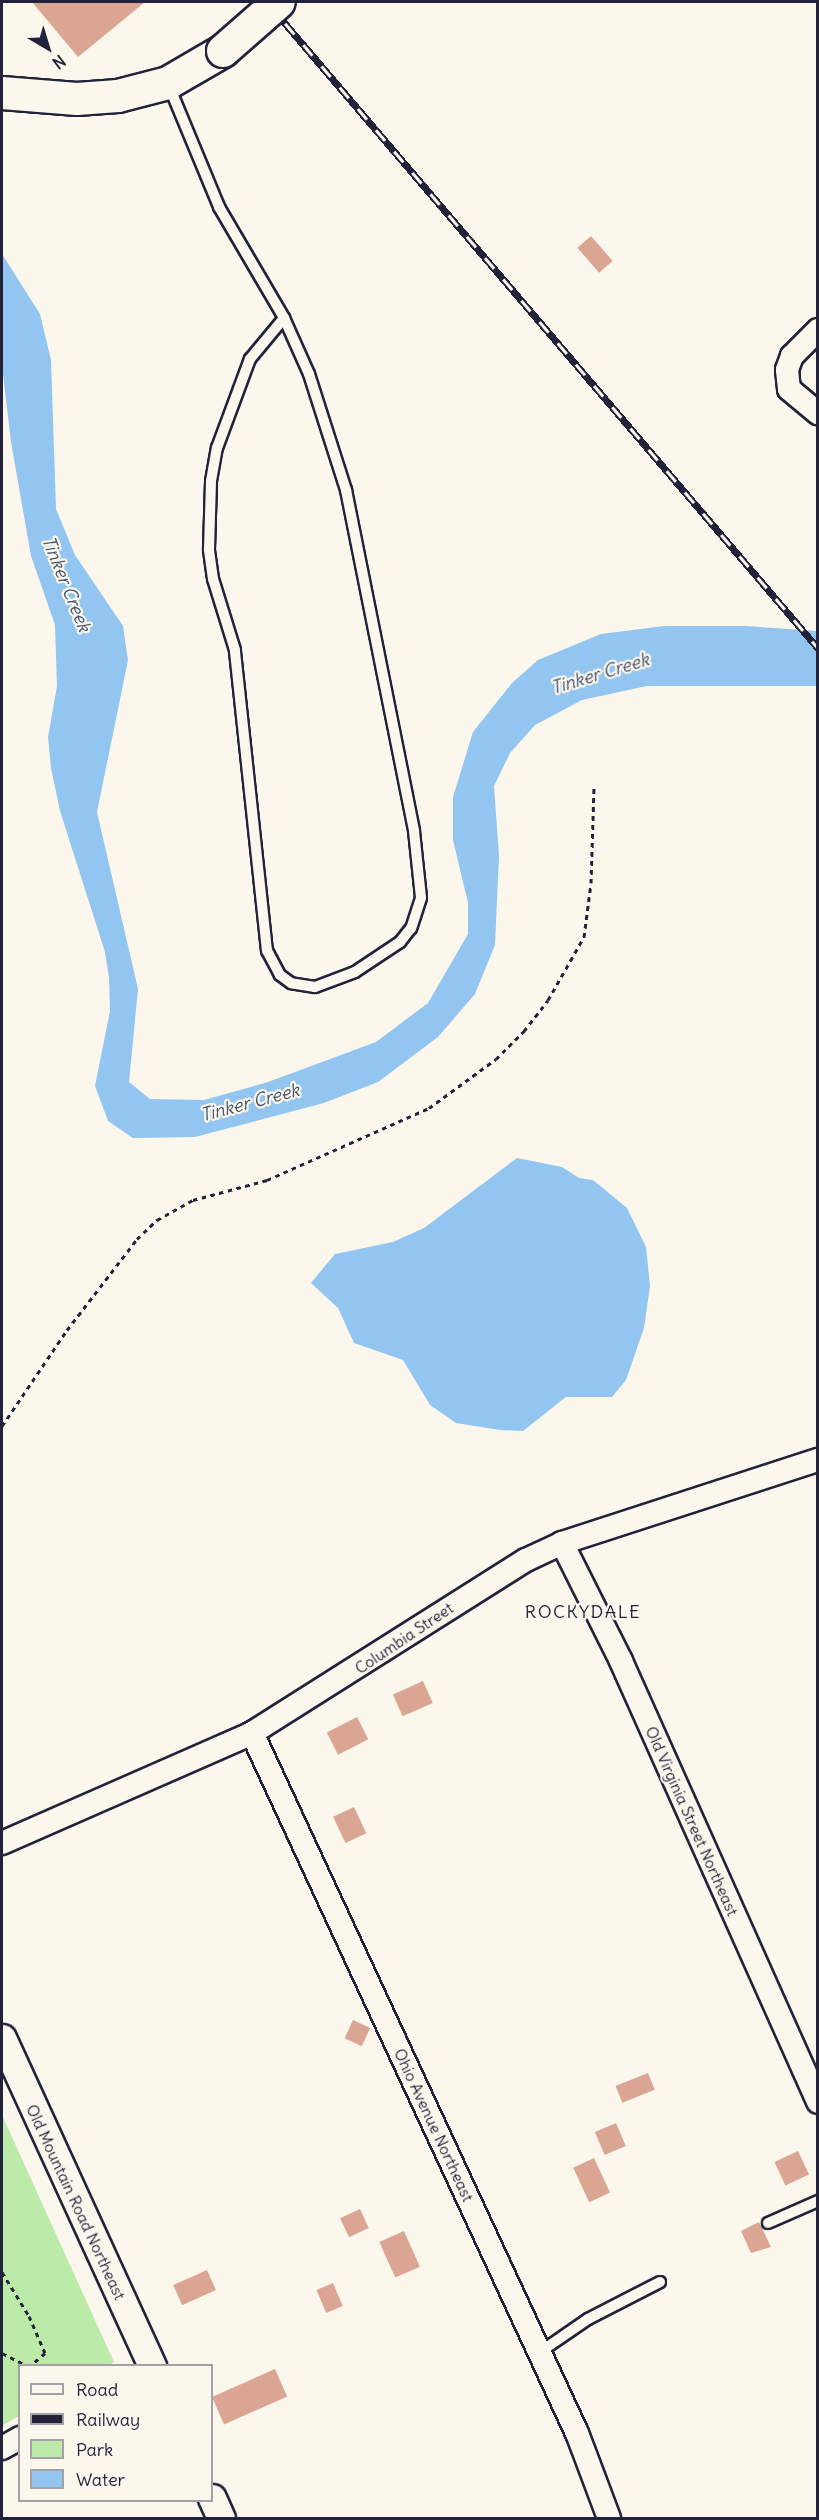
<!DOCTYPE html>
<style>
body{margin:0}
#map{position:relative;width:819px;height:2520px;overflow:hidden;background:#fbf7ec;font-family:Delius,sans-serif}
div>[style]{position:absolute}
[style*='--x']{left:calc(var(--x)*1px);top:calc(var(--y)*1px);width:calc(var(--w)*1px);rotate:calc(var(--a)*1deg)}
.green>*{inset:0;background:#bceaa9}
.water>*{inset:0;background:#92c5ef}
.building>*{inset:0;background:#dba593;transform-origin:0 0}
.path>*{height:3px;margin-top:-1.5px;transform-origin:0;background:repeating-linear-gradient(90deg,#22223b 0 4.5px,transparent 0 9px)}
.roads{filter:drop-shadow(2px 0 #22223b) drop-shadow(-2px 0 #22223b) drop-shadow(0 2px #22223b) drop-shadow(0 -2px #22223b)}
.service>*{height:10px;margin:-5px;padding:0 5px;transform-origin:5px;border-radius:5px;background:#fbf7ec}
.minor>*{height:22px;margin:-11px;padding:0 11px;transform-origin:11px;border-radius:11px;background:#fbf7ec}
.tertiary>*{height:27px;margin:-13.5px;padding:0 13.5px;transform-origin:13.5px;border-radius:13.5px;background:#fbf7ec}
.secondary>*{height:32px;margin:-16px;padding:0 16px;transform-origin:16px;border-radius:16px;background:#fbf7ec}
.rail>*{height:7px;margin-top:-3.5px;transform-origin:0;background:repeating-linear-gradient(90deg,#fbf7ec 0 14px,#22223b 0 28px);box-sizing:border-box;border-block:2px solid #22223b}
.bridges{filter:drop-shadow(2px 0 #22223b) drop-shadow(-2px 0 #22223b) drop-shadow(0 2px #22223b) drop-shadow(0 -2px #22223b)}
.secondary-bridge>*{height:32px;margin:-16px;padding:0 16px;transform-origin:16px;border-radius:16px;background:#fbf7ec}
span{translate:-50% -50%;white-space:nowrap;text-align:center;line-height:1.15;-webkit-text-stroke:4.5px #fbf7ec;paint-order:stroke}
.street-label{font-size:16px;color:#22223b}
.water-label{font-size:18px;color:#445371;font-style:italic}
.neighbourhood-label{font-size:18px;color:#22223b;letter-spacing:1.5px}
.frame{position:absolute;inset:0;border:3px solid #22223b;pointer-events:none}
.legend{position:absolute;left:18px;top:2364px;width:195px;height:138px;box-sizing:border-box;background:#fbf7ec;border:2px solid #a4a2a5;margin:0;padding:8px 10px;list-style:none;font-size:18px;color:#22223b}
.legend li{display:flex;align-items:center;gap:12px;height:30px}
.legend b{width:30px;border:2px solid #a4a2a5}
.north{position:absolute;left:18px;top:18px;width:60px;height:60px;-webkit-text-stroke:4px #fbf7ec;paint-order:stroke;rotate:142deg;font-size:16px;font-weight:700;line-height:24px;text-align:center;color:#22223b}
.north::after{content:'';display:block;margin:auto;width:21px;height:27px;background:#22223b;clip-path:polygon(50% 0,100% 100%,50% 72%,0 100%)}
</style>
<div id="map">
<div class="green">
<i style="clip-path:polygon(2px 2115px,114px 2362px,108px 2366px,20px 2366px,19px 2416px,2px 2426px)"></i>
</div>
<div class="water">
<i style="clip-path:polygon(2px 254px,40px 314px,51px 360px,56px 509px,75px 555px,123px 626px,128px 660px,97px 812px,138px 989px,129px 1082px,150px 1099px,204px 1100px,268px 1082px,376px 1042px,428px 1003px,468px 934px,468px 903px,453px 840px,453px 797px,473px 732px,512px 683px,538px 660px,601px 634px,664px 626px,746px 626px,817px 631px,817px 686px,647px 686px,582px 700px,535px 725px,510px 753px,494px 786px,499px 856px,495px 945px,475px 994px,438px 1037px,378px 1082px,324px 1103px,195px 1137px,133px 1138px,108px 1121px,95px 1086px,110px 1011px,109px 978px,105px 952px,60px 811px,51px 768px,48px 737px,57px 686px,55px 625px,31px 556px,11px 442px,2px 365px)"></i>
<i style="clip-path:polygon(517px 1158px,562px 1167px,579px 1178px,593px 1180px,627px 1208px,646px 1247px,650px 1286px,644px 1328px,626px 1380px,612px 1397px,566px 1397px,523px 1431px,500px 1430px,456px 1423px,430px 1405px,403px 1360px,354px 1343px,338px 1308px,311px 1283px,335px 1254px,393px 1242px,424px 1228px)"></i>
</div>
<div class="building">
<i style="clip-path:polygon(32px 2px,145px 2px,78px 57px)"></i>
<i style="left:591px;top:236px;width:33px;height:18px;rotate:49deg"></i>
<i style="left:423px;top:1681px;width:24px;height:33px;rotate:66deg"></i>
<i style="left:357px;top:1717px;width:25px;height:34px;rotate:63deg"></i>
<i style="left:354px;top:1807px;width:29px;height:23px;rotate:65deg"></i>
<i style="left:353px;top:2020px;width:19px;height:20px;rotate:25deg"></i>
<i style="left:648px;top:2073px;width:18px;height:35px;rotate:68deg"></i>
<i style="left:616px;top:2123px;width:25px;height:23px;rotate:67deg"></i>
<i style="left:798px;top:2151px;width:26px;height:26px;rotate:65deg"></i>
<i style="left:594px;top:2158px;width:38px;height:23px;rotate:65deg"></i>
<i style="left:360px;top:2209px;width:21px;height:22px;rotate:65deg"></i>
<i style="clip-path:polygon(759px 2222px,771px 2247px,751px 2253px,741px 2231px)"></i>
<i style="left:404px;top:2231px;width:39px;height:27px;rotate:66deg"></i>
<i style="left:207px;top:2270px;width:22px;height:37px;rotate:66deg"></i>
<i style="left:333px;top:2283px;width:25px;height:18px;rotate:67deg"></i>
<i style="left:275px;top:2369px;width:30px;height:69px;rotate:66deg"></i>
</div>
<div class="path">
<i style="--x:2;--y:1426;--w:116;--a:-55.9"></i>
<i style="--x:67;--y:1330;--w:115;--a:-52.4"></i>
<i style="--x:137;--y:1239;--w:28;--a:-44"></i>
<i style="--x:157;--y:1220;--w:41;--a:-29.1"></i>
<i style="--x:193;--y:1200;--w:77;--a:-15.1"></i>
<i style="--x:267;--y:1180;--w:177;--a:-24"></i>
<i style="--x:429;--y:1108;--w:83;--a:-36.2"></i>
<i style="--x:496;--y:1059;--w:40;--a:-45"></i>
<i style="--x:524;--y:1031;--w:39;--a:-52"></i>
<i style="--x:548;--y:1000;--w:73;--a:-60.3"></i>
<i style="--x:584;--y:937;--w:54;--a:-82.6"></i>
<i style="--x:591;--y:883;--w:98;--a:-88.2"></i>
<i style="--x:2;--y:2272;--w:52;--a:58.5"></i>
<i style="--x:29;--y:2316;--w:40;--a:66.6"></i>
<i style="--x:45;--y:2353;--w:20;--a:139"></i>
<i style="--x:2;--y:2353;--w:29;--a:27"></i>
</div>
<div class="roads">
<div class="service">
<i style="--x:169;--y:86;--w:131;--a:67.5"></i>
<i style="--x:219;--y:207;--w:129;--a:59.6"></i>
<i style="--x:284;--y:318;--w:61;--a:65.9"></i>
<i style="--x:309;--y:374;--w:122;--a:72.3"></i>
<i style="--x:346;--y:490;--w:348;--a:78.7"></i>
<i style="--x:414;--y:831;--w:67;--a:84"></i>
<i style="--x:421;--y:898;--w:32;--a:108"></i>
<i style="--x:411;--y:928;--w:18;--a:128"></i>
<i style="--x:400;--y:942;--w:54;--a:146.3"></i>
<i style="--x:355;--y:972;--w:43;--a:159.4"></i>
<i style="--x:315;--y:987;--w:24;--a:-171"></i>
<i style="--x:291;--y:983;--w:14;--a:-144"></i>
<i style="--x:280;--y:975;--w:27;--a:-118"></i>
<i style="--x:267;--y:951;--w:303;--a:-96.1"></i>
<i style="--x:235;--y:650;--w:74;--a:-107.2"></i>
<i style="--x:213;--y:579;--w:30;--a:-98"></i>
<i style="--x:209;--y:549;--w:68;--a:-88.3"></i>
<i style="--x:211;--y:481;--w:34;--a:-80"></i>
<i style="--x:217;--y:448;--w:95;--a:-69.7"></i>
<i style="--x:250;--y:359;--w:53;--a:-50.3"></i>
<i style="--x:768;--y:2223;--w:55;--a:-23.7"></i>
<i style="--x:540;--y:2352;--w:58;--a:-34.5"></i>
<i style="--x:588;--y:2319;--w:81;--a:-27.2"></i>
</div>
<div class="minor">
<i style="--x:818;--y:330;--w:37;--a:135"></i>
<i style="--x:792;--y:356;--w:15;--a:110"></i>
<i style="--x:787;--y:370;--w:19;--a:84"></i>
<i style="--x:789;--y:389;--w:38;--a:40"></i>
<i style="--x:562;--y:1543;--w:132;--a:63.4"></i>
<i style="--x:621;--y:1661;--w:483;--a:65.9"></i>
<i style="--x:252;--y:1733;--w:772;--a:65.1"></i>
<i style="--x:577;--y:2433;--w:91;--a:69.4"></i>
<i style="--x:2;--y:1843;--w:273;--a:-23.7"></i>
<i style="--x:252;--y:1733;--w:324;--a:-32.3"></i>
<i style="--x:526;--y:1560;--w:40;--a:-25"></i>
<i style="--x:562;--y:1543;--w:269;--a:-18"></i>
<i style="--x:2;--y:2448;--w:21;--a:-29"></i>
</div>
<div class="tertiary">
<i style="--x:2;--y:2038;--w:361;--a:65.4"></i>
<i style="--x:212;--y:2498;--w:22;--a:66"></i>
</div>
<div class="secondary">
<i style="--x:2;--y:93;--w:75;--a:4.6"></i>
<i style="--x:77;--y:99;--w:41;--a:-4.2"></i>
<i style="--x:118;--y:96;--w:52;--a:-14.6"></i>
<i style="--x:168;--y:83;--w:64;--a:-30.2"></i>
</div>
</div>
<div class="rail">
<i style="--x:267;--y:2;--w:849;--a:49.54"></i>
</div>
<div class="bridges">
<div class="secondary-bridge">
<i style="--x:223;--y:51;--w:74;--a:-41.2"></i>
</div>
</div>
<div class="street-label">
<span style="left:404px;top:1638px;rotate:-34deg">Columbia Street</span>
<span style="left:692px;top:1821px;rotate:66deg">Old Virginia Street Northeast</span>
<span style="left:434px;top:2125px;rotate:65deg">Ohio Avenue Northeast</span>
<span style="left:76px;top:2202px;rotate:65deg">Old Mountain Road Northeast</span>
</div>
<div class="water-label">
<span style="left:66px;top:584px;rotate:68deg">Tinker Creek</span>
<span style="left:600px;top:674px;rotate:-17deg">Tinker Creek</span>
<span style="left:250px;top:1103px;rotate:-15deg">Tinker Creek</span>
</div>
<div class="neighbourhood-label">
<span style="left:583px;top:1612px">ROCKYDALE</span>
</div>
<div class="frame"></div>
<ul class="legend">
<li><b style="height:8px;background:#fbf7ec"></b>Road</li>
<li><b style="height:8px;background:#22223b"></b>Railway</li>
<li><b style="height:16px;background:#bceaa9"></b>Park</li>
<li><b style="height:16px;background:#92c5ef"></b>Water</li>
</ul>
<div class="north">N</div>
</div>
